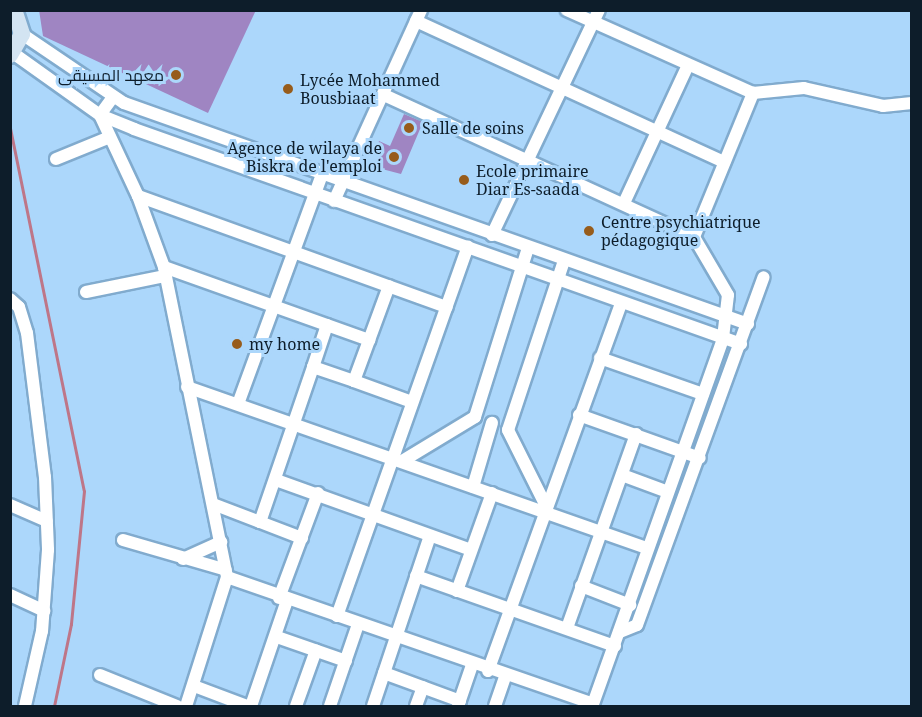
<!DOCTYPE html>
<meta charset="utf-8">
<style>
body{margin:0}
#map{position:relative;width:922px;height:717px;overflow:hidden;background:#acd7fb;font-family:"Noto Serif",Cairo,serif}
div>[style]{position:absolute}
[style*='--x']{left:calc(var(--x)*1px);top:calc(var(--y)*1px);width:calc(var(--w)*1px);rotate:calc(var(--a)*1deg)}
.stream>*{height:3px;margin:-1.5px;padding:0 1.5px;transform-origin:1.5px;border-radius:1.5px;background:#be7688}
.building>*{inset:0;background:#9f85c2}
.roads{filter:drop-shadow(2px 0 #81abce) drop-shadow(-2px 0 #81abce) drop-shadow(0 2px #81abce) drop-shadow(0 -2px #81abce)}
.street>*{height:12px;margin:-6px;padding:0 6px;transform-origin:6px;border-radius:6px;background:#fff}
.secondary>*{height:16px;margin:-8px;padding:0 8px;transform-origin:8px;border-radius:8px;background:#d3e4f2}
.dots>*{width:16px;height:16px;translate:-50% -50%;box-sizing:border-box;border:3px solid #acd7fb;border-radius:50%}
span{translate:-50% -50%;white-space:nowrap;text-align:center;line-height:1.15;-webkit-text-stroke:6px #acd7fb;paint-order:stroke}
.poi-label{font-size:16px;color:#0d1d2a}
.right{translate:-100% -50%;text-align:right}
.left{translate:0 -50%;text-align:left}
.frame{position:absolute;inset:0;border:12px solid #0d1d2a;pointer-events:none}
</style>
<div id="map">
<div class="stream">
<i style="--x:10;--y:128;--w:370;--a:78.5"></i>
<i style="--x:84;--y:491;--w:134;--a:95.6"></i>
<i style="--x:71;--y:624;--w:84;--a:101.7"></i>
</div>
<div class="building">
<i style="clip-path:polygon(39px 10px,256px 10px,208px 113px,43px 36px)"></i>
<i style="clip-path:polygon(404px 114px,423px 122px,401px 174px,382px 169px,378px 163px,381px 154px,375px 152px,379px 141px,390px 146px)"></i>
</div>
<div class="roads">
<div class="street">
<i style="--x:416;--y:21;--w:339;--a:24.6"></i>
<i style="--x:22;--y:34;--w:123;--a:34.1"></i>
<i style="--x:124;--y:103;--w:662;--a:19.5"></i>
<i style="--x:13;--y:53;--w:107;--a:35.5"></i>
<i style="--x:100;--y:115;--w:37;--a:22"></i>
<i style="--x:134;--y:129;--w:644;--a:19.5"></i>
<i style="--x:753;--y:93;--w:51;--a:-5.6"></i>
<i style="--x:804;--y:88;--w:81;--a:12.8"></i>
<i style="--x:883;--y:106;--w:29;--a:-6"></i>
<i style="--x:384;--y:95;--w:341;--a:24.6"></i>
<i style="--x:113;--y:97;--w:22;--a:126"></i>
<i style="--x:100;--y:115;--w:89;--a:64.9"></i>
<i style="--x:138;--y:196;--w:76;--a:69.9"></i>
<i style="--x:164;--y:267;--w:316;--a:78.5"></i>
<i style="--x:227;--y:577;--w:135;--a:107.6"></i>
<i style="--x:56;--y:159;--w:58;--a:-22.2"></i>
<i style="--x:138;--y:196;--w:328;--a:19.8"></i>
<i style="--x:334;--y:201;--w:210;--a:-65.5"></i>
<i style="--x:624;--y:203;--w:152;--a:-65.1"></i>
<i style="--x:492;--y:235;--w:249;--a:-64.6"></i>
<i style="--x:164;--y:267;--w:218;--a:19.6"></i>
<i style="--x:86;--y:292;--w:81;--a:-11.4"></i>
<i style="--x:10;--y:299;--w:12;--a:42"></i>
<i style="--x:19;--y:307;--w:27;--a:73"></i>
<i style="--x:27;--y:333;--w:145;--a:82.9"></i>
<i style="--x:45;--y:477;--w:73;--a:87.6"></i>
<i style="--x:48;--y:550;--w:81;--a:94.2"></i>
<i style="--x:42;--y:631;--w:77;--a:102.8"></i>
<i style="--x:327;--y:325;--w:44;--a:108.4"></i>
<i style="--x:313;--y:367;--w:43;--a:18.9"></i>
<i style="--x:354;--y:381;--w:101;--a:-69.8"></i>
<i style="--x:600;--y:358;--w:109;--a:19.3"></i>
<i style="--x:354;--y:381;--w:62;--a:19.9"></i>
<i style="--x:187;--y:387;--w:488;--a:19.3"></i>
<i style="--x:238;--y:404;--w:244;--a:-69.9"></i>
<i style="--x:579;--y:415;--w:128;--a:19.6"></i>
<i style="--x:404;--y:460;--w:83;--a:-31.2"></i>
<i style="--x:475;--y:417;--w:177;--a:-72.6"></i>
<i style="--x:622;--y:475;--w:49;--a:20.3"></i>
<i style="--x:276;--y:480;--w:207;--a:19.7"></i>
<i style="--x:473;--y:487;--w:67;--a:-73.5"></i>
<i style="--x:213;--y:504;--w:50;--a:21"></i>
<i style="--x:260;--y:522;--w:164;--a:-71.1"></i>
<i style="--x:10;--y:505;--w:40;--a:23.4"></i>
<i style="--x:546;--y:506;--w:85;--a:-116.6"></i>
<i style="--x:508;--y:430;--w:178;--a:-71.7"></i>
<i style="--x:260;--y:522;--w:45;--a:20.9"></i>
<i style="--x:123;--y:540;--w:107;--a:16.2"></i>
<i style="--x:183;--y:559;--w:42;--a:-24.1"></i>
<i style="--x:416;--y:576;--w:211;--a:19.4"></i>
<i style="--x:227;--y:577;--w:387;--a:19.1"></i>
<i style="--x:593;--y:704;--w:388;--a:-70.4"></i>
<i style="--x:723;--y:338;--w:43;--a:-83.4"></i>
<i style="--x:728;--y:295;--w:67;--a:-120.4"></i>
<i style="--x:694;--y:237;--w:156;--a:-67.7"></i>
<i style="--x:753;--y:93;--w:204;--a:-156"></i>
<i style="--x:581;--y:586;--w:53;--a:21.2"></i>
<i style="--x:457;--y:591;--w:104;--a:-70.3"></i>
<i style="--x:10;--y:595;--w:38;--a:25"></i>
<i style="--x:279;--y:598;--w:112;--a:-69.6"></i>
<i style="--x:337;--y:616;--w:392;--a:-70.5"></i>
<i style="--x:567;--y:628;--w:206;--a:-70.4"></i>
<i style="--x:620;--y:632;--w:18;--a:-22"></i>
<i style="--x:637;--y:625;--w:370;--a:-70"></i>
<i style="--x:277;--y:637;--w:73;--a:19.2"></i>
<i style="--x:488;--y:671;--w:391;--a:-70.1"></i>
<i style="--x:384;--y:673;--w:81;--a:20.2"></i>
<i style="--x:100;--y:675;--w:83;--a:21.9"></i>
<i style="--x:194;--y:686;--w:57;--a:20.7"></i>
<i style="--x:251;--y:706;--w:112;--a:-71.2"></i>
<i style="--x:296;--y:706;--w:59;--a:-70.3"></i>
<i style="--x:330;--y:706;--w:87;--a:-71.1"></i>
<i style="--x:373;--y:706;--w:179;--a:-71.5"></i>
<i style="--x:416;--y:706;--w:20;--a:-70"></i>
<i style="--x:458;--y:706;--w:43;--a:-71.1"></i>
<i style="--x:495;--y:706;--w:31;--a:-71"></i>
</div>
<div class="secondary">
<i style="--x:10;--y:55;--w:24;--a:-60"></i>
<i style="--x:22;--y:34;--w:25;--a:-108"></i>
</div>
</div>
<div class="dots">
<i style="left:176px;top:75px;background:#975c1b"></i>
<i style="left:288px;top:89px;background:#975c1b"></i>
<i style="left:409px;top:128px;background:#975c1b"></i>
<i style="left:394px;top:157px;background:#975c1b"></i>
<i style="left:464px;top:180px;background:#975c1b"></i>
<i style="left:589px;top:231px;background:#975c1b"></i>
<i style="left:237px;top:344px;background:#975c1b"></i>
</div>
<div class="poi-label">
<span class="right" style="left:164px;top:75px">معهد المسيقى</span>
<span class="left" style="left:300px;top:89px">Lycée Mohammed<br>Bousbiaat</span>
<span class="left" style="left:422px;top:128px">Salle de soins</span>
<span class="right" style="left:382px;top:157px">Agence de wilaya de<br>Biskra de l'emploi</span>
<span class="left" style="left:476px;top:180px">Ecole primaire<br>Diar Es-saada</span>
<span class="left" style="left:601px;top:231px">Centre psychiatrique<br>pédagogique</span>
<span class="left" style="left:249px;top:344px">my home</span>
</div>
<div class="frame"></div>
</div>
